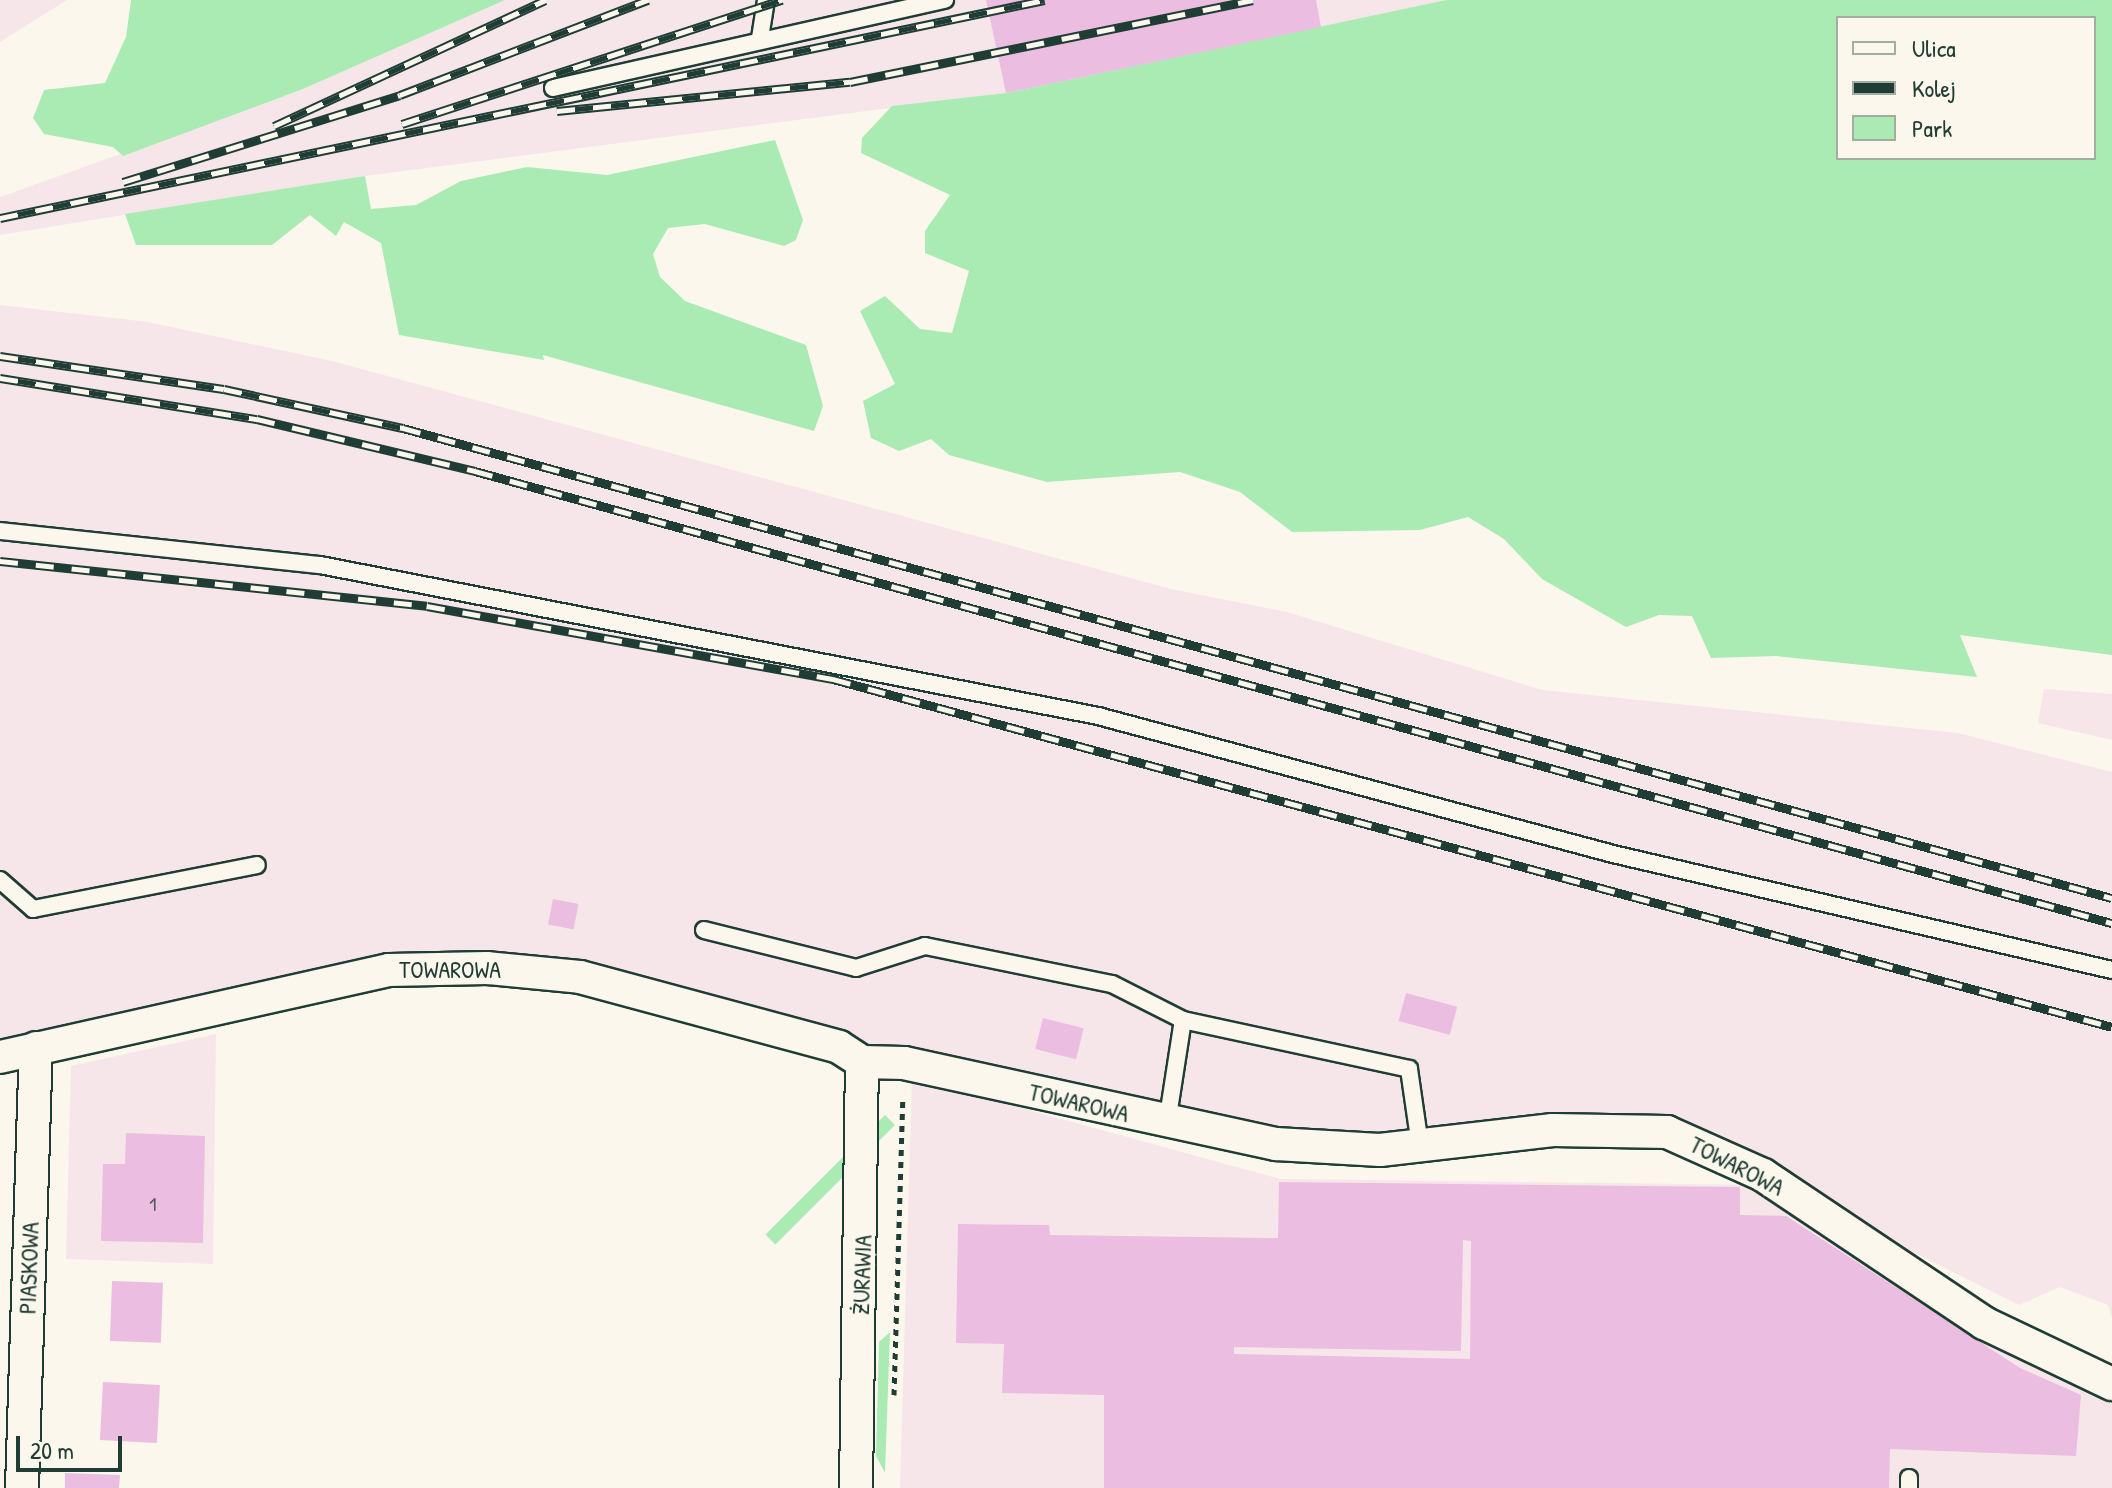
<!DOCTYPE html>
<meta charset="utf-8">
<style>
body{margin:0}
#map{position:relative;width:2112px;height:1488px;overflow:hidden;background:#fbf7ec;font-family:"Patrick Hand",sans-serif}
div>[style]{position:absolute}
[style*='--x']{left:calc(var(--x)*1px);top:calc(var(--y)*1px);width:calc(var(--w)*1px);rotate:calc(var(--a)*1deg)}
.built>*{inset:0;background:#f6e6e9}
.green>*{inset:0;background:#aaebb3;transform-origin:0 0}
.building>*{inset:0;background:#ebbde1;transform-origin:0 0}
.path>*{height:5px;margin-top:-2.5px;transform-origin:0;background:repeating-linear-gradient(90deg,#1f3d34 0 6px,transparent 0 12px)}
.roads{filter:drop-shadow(2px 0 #1f3d34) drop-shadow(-2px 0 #1f3d34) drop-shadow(0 2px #1f3d34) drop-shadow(0 -2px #1f3d34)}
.lane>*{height:16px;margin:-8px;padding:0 8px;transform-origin:8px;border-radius:8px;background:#fbf7ec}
.street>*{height:32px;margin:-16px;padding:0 16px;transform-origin:16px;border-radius:16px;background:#fbf7ec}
.rail>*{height:9px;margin-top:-4.5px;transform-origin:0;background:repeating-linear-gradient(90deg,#fbf7ec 0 18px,#1f3d34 0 36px);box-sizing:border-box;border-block:2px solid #1f3d34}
span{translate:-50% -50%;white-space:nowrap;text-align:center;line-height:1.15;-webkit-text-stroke:6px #fbf7ec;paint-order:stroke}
.number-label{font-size:20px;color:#525d5f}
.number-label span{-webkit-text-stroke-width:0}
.street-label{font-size:24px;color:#1f3d34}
.legend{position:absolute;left:1836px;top:16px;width:260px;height:144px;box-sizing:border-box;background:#fbf7ec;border:2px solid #a3ada2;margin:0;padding:10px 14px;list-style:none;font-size:24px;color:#1f3d34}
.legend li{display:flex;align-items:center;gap:16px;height:40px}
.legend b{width:40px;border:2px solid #a3ada2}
.scale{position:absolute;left:16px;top:1436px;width:106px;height:36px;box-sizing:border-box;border:4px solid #1f3d34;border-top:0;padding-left:10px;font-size:24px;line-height:28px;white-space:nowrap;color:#1f3d34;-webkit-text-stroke:6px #fbf7ec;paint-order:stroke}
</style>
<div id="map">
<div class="built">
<i style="clip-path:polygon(0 0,67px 0,0 42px)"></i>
<i style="clip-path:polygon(505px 0,1446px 0,1006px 93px,365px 176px,0 235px,0 197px,303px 89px)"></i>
<i style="clip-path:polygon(0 305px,148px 322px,332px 361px,1171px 589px,1287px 612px,1542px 690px,1958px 733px,2112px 772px,2112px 1318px,2108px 1305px,2060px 1287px,2019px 1305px,1667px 1129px,1275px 1142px,487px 964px,0 1053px)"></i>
<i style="clip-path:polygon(2044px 689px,2112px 694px,2112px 740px,2038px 723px)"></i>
<i style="clip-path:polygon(216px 1034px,213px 1264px,66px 1259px,71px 1066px)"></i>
<i style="clip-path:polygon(912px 1078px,1280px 1179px,1765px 1185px,2112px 1391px,2112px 1488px,900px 1488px)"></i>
</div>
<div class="green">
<i style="clip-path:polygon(131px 0,505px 0,303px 89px,123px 156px,113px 147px,44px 134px,33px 118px,44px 90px,105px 83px,126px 37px)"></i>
<i style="clip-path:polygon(evenodd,1446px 0,2112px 0,2112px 655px,1960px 635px,1977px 677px,1776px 656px,1711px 658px,1692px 616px,1659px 615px,1626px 627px,1542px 579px,1504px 539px,1468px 517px,1420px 530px,1292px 532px,1240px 492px,1180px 472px,1047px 482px,949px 455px,931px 439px,899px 451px,871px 438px,863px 401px,895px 384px,860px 311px,885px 296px,920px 329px,952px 333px,969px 271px,925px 253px,925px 231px,950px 195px,861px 153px,862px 138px,892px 106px,1006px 93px,1446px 0,1838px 18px,2094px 18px,2094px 158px,1838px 158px,1838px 18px)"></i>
<i style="clip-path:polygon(775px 140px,803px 220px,796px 240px,784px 246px,705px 224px,668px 228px,653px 254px,660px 277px,685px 301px,806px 345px,823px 406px,814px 431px,543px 355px,544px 360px,399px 335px,381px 243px,344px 222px,336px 236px,310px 215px,272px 245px,136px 245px,125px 214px,365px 176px,371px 209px,416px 205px,461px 181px,527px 167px,607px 175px)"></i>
<i style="left:885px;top:1115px;width:14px;height:169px;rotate:45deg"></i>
<i style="clip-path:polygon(890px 1332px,885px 1473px,876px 1456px,879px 1342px)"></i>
</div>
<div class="building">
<i style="clip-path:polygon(986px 0,1316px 0,1321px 27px,1006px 93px)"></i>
<i style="left:553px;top:899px;width:26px;height:26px;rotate:11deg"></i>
<i style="left:1406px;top:993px;width:53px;height:29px;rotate:15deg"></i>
<i style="left:1043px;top:1018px;width:42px;height:32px;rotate:14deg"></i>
<i style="clip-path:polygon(126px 1133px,205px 1136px,203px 1243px,101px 1241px,103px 1164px,125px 1164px)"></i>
<i style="clip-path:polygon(evenodd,1279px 1182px,1740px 1187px,1740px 1215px,1786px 1216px,2020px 1368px,2081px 1395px,2076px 1456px,1890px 1449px,1889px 1488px,1104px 1488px,1104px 1395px,1002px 1393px,1004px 1344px,956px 1343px,958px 1224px,1049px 1225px,1050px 1235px,1278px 1238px,1279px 1182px,1463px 1240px,1471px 1241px,1470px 1359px,1234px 1354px,1234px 1347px,1461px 1351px,1463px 1240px)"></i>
<i style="left:112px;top:1281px;width:51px;height:60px;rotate:2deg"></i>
<i style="left:103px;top:1382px;width:57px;height:58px;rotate:3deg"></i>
<i style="clip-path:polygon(65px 1473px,120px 1475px,119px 1488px,65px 1488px)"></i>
</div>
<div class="path">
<i style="--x:894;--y:1395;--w:298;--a:-88.3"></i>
</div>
<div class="roads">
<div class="lane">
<i style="--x:760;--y:38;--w:38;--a:-81"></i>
<i style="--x:553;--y:88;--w:402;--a:-12.7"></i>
<i style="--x:0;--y:531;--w:322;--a:6.1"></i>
<i style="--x:320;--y:565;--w:793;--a:10.98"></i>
<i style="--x:1098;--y:716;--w:533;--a:15"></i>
<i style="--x:1613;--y:854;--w:512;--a:13.09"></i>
<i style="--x:0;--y:880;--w:44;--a:41.3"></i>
<i style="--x:33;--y:909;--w:228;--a:-11.1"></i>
<i style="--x:704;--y:930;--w:157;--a:14"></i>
<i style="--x:856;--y:968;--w:72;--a:-17.7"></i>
<i style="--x:925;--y:946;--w:191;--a:11.5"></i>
<i style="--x:1112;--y:984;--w:80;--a:26.9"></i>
<i style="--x:1167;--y:1123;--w:104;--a:-81.2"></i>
<i style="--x:1183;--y:1020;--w:231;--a:12.2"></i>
<i style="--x:1409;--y:1069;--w:77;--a:81.8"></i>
<i style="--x:1909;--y:1488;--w:10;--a:-90"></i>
</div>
<div class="street">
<i style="--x:0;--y:1057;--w:399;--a:-12.6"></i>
<i style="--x:389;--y:970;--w:98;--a:-1.2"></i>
<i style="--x:487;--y:968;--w:93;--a:5.5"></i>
<i style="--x:580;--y:977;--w:268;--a:15.1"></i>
<i style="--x:839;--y:1047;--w:27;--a:33"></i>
<i style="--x:862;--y:1062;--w:42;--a:1.4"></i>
<i style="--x:904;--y:1063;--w:381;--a:12.3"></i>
<i style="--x:1276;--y:1144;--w:104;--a:3.3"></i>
<i style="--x:1380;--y:1150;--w:174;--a:-6.6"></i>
<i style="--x:1553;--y:1130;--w:114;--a:1"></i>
<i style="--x:1667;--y:1132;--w:105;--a:24.1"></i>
<i style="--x:1763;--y:1175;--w:266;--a:33.8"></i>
<i style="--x:1984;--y:1323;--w:142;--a:25.5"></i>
<i style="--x:22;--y:1488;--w:440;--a:-88.2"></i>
<i style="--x:856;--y:1488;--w:426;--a:-89.2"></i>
</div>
</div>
<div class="rail">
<i style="--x:557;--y:111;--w:294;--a:-5.7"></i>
<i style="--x:850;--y:82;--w:411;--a:-11.5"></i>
<i style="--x:402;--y:124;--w:400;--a:-18.1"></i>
<i style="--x:274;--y:126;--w:299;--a:-24.9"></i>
<i style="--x:123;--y:182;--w:290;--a:-17.4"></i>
<i style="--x:400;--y:95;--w:266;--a:-21"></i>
<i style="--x:0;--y:218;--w:1067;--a:-11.79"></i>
<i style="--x:0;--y:356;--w:226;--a:8.4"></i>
<i style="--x:224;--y:389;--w:183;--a:12.3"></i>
<i style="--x:403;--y:428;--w:1772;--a:15.38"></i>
<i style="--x:0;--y:378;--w:260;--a:9.1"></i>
<i style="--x:257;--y:419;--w:224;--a:13.4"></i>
<i style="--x:475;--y:471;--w:1698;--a:15.44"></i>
<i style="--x:0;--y:561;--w:429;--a:6"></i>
<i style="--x:427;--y:606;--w:413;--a:10.2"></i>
<i style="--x:833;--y:679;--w:1325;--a:15.22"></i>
</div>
<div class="number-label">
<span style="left:153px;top:1203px">1</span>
</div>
<div class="street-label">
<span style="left:450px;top:970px">TOWAROWA</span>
<span style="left:1079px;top:1103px;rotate:13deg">TOWAROWA</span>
<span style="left:1737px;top:1166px;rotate:27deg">TOWAROWA</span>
<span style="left:29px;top:1268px;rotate:-88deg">PIASKOWA</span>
<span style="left:862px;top:1275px;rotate:-88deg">ŻURAWIA</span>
</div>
<ul class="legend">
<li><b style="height:10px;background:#fbf7ec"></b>Ulica</li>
<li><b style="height:10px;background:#1f3d34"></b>Kolej</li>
<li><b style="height:22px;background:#aaebb3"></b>Park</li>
</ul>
<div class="scale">20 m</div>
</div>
